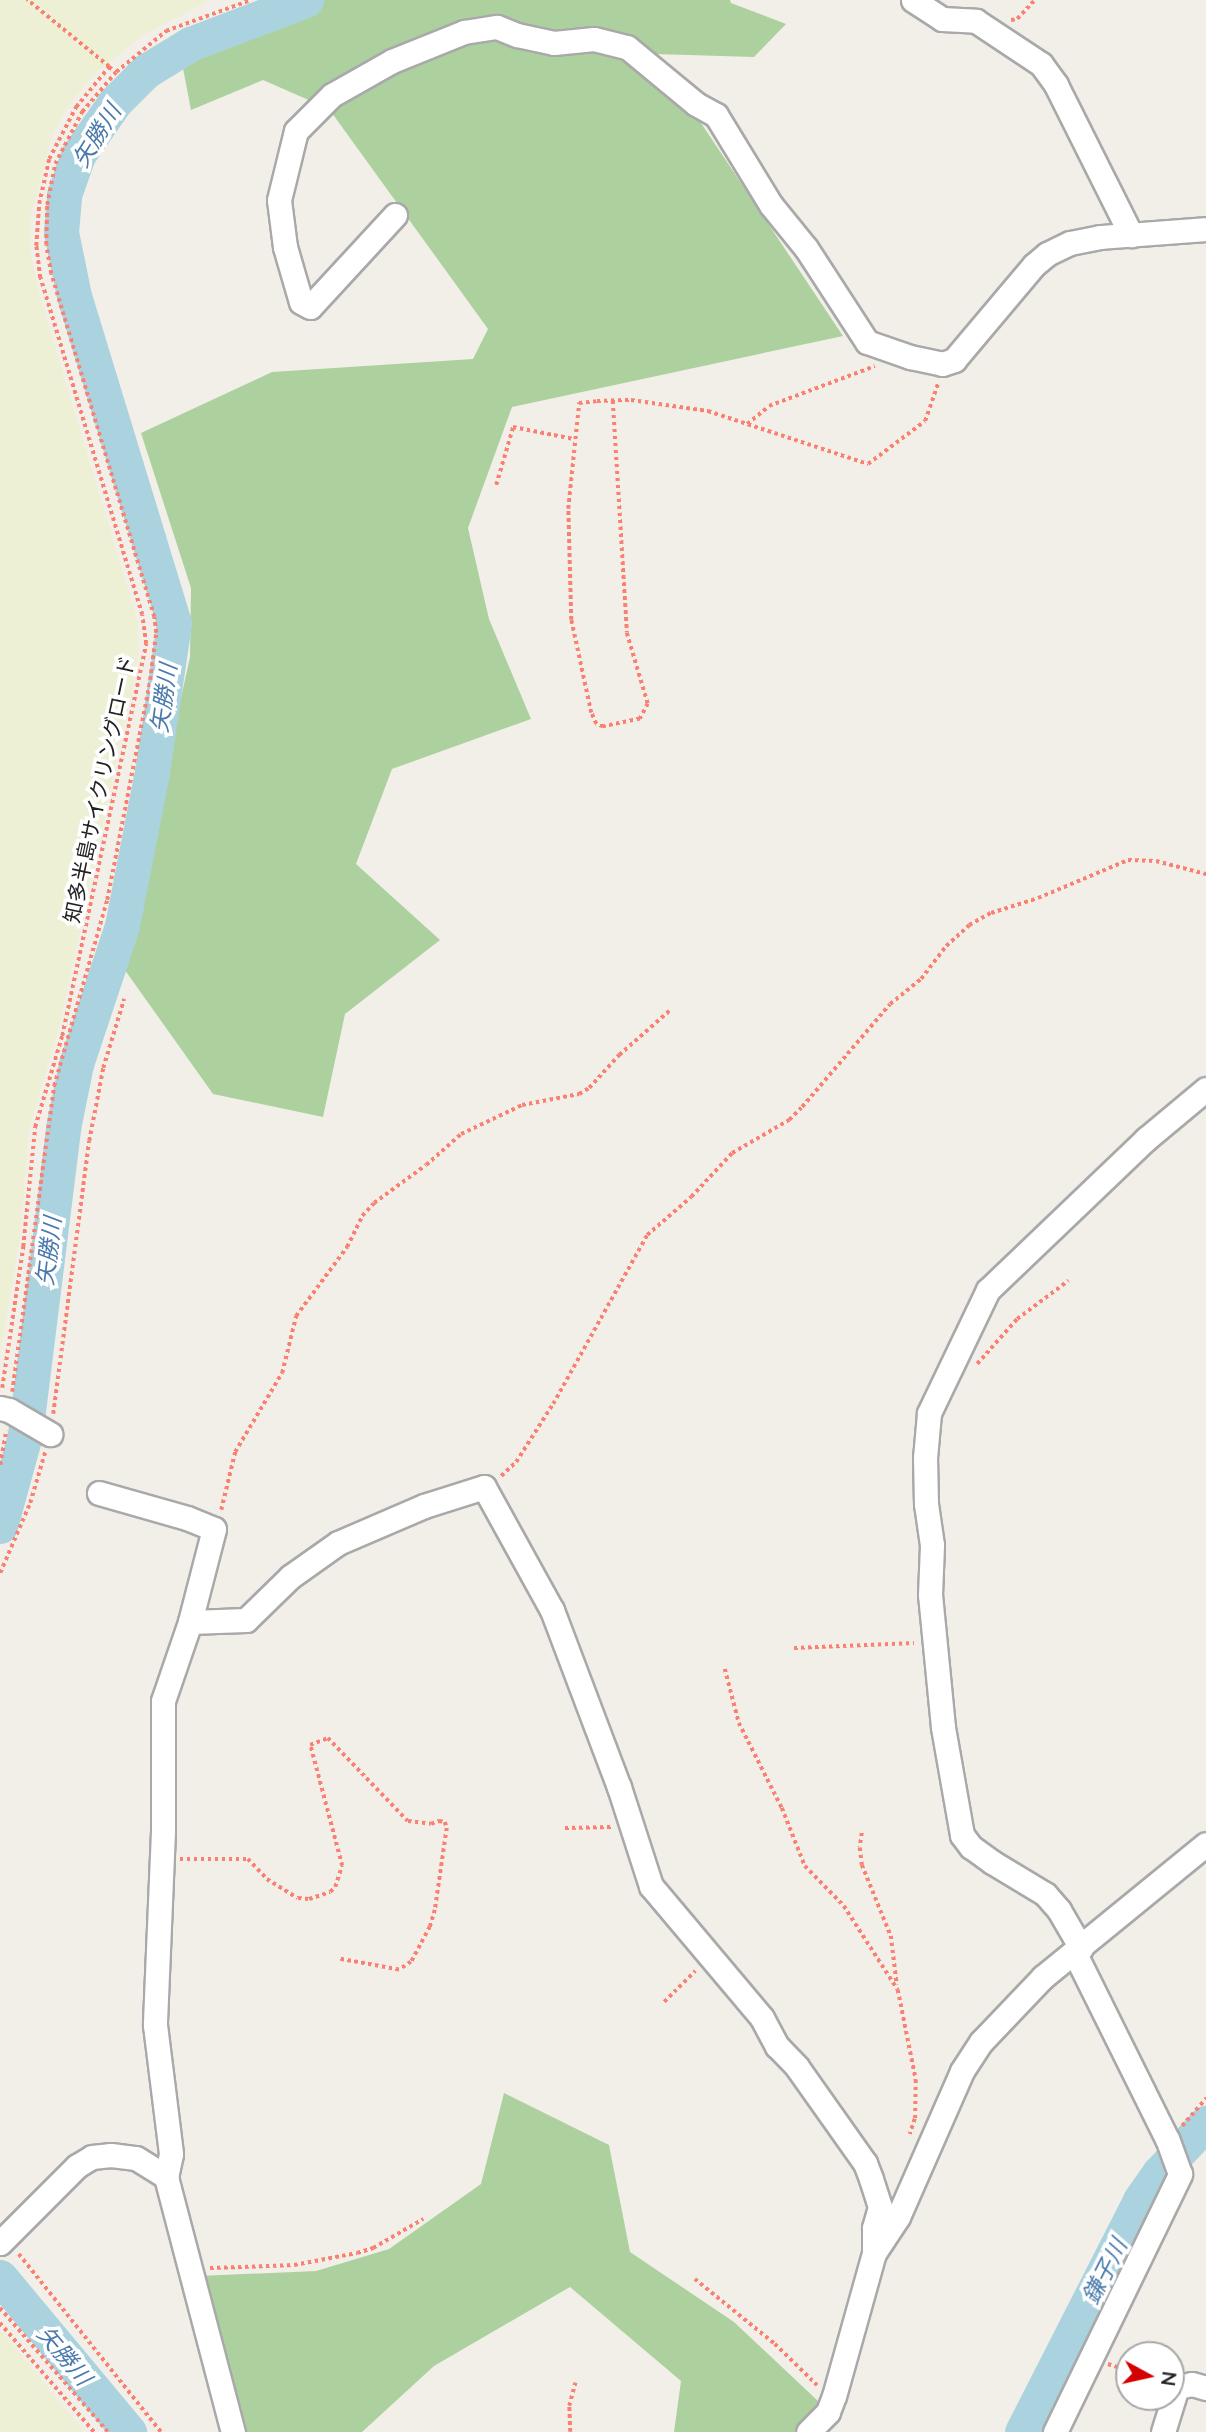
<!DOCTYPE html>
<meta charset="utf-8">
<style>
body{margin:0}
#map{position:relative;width:1206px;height:2432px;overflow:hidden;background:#f2efe9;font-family:Lato,"Noto Sans JP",sans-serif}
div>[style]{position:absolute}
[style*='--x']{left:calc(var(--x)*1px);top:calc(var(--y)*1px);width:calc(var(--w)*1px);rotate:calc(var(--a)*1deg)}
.farmland>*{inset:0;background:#eef0d5}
.forest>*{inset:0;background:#add19e}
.river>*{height:35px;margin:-17.5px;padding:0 17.5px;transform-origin:17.5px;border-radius:17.5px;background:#aad3df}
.path>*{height:3.5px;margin-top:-1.75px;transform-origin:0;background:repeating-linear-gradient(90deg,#fa8072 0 3.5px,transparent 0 7px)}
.roads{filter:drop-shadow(2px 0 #a9a9a9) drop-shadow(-2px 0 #a9a9a9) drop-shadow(0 2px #a9a9a9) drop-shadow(0 -2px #a9a9a9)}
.street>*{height:23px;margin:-11.5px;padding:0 11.5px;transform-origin:11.5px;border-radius:11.5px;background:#fff}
span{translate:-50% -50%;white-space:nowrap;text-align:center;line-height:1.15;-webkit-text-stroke:7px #fff;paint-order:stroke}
.street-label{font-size:21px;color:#222}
.water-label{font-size:23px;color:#4a7aab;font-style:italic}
.north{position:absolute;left:1115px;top:2341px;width:70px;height:70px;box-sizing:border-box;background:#fff;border:2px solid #a7a7a7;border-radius:50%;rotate:98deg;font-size:19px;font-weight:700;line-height:28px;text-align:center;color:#222}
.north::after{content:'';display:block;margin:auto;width:24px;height:32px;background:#d40000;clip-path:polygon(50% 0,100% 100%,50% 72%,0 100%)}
</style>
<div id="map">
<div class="farmland">
<i style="clip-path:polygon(0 0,210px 0,145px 34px,98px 71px,70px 103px,53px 133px,30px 219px,31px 255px,39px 293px,138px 622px,139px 656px,60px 1024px,29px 1130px,20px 1237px,0 1357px)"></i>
<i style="clip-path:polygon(0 2329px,85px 2432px,0 2432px)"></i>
</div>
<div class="forest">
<i style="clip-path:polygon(324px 0,730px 0,731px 3px,786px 24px,754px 57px,655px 54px,843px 336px,512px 407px,468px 528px,489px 619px,531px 719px,392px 769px,356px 864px,440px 940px,345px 1014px,323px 1117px,213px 1094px,122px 966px,190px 657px,191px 588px,141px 433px,272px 372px,473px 359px,488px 329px,329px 109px,263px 80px,191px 110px,182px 63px)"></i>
<i style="clip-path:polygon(504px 2093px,609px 2145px,630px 2252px,734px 2322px,818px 2401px,814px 2419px,796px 2432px,674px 2432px,681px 2381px,570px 2287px,434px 2366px,362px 2432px,246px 2432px,198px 2276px,316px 2271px,389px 2249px,481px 2184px)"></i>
</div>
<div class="river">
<i style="--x:0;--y:1526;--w:94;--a:-74.6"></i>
<i style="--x:25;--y:1435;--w:309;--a:-82.9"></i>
<i style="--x:63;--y:1128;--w:65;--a:-78.5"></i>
<i style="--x:76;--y:1064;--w:145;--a:-71.6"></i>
<i style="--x:122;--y:926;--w:157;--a:-79"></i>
<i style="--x:152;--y:772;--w:151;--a:-81.6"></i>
<i style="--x:174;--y:623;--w:342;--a:-107"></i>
<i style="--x:74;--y:296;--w:65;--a:-101.5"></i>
<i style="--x:61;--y:232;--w:37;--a:-85"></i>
<i style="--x:64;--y:195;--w:42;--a:-70.7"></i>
<i style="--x:78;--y:155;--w:65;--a:-55.1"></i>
<i style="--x:115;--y:102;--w:44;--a:-45"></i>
<i style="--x:146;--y:71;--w:52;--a:-31.5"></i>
<i style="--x:190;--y:44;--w:124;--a:-20.8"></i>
<i style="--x:0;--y:2277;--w:202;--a:50.2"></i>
<i style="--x:1022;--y:2432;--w:260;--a:-63"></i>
<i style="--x:1140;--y:2200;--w:33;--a:-55"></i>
<i style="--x:1159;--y:2173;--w:69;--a:-46.8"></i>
</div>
<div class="path">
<i style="--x:1011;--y:20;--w:6;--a:-9"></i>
<i style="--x:1017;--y:19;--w:26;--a:-47"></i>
<i style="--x:109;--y:67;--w:9;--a:36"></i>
<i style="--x:116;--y:72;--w:65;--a:-39.4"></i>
<i style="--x:166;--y:31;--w:90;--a:-20"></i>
<i style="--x:613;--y:401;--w:232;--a:86.5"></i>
<i style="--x:627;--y:633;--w:74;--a:73.5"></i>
<i style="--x:648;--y:704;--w:17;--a:118"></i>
<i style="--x:640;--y:719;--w:38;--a:168"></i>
<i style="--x:603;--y:727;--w:8;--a:-157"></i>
<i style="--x:596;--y:724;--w:12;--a:-114"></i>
<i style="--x:591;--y:713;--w:95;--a:-102.1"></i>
<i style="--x:571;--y:620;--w:111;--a:-91.5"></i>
<i style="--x:568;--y:509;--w:107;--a:-84.1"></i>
<i style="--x:579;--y:403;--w:18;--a:-6"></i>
<i style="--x:597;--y:401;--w:34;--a:-2"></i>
<i style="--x:631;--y:400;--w:78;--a:8.1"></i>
<i style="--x:708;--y:411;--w:169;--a:18.3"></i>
<i style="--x:868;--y:464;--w:71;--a:-37"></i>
<i style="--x:925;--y:421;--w:39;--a:-71"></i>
<i style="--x:747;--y:424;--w:28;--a:-39"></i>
<i style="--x:769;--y:406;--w:113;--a:-20.7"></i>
<i style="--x:496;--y:485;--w:60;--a:-73.7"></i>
<i style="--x:513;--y:427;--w:62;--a:11.1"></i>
<i style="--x:977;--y:1364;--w:60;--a:-48.4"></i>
<i style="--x:1017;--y:1319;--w:64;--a:-36.7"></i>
<i style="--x:2;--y:1388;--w:143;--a:-81.5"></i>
<i style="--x:23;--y:1247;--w:121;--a:-84.3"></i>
<i style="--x:35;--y:1127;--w:95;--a:-73.5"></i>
<i style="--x:62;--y:1036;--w:401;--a:-77.9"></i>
<i style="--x:146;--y:644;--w:29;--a:-98"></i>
<i style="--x:142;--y:615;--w:352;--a:-106.8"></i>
<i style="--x:40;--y:278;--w:32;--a:-97"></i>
<i style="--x:36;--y:246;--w:42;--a:-85.9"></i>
<i style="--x:39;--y:204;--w:46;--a:-77.5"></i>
<i style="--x:49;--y:159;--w:59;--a:-62.6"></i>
<i style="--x:76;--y:107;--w:52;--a:-50.5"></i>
<i style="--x:109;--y:67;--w:106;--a:-140.7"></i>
<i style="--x:12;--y:1392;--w:309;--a:-82.2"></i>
<i style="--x:54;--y:1086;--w:193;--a:-74.1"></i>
<i style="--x:107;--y:900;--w:224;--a:-78.9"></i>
<i style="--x:150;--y:680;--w:47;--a:-82.7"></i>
<i style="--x:156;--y:633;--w:16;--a:-97"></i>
<i style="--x:154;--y:617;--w:358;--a:-106.7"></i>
<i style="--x:51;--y:274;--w:29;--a:-100"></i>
<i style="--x:46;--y:245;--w:40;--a:-88.6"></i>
<i style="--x:47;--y:205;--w:42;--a:-79"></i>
<i style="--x:55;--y:164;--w:59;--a:-62.6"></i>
<i style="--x:82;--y:112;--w:52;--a:-49.6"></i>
<i style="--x:53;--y:1414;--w:275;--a:-82.5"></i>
<i style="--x:89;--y:1141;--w:74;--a:-79.1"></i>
<i style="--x:103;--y:1068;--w:72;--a:-73.1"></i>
<i style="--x:0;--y:1465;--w:35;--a:-80"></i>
<i style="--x:501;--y:1476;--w:21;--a:-43"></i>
<i style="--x:516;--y:1462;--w:69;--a:-57.5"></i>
<i style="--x:553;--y:1404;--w:193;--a:-60.9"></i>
<i style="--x:647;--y:1235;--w:58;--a:-40.8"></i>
<i style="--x:691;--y:1197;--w:60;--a:-47"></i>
<i style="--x:732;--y:1153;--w:66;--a:-30.1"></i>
<i style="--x:789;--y:1120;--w:18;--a:-45"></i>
<i style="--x:802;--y:1107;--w:135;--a:-49.5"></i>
<i style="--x:890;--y:1004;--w:40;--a:-39"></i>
<i style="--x:921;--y:979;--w:41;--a:-52.9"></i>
<i style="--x:946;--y:946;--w:31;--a:-42"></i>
<i style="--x:969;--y:925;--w:25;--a:-29"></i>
<i style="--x:991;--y:913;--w:49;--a:-17.7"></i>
<i style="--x:1038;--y:898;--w:98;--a:-22.9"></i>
<i style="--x:1128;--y:860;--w:28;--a:2"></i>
<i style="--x:1156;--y:861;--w:52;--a:14.6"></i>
<i style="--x:221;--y:1510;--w:60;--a:-76.4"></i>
<i style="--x:235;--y:1452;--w:92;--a:-59.3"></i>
<i style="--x:282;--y:1373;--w:59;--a:-76.2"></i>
<i style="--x:296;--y:1316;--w:86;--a:-53.5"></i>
<i style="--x:347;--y:1247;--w:34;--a:-64"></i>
<i style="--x:362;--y:1216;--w:18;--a:-47"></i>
<i style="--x:374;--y:1203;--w:64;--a:-36.2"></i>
<i style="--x:426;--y:1165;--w:47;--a:-41.5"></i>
<i style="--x:461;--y:1134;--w:68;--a:-25.4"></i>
<i style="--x:522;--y:1105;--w:58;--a:-10.9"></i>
<i style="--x:579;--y:1094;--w:12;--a:-31"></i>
<i style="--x:589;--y:1088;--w:45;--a:-47.7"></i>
<i style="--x:619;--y:1055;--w:67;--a:-41.3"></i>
<i style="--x:0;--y:1573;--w:76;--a:-66.8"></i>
<i style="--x:30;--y:1503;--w:53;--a:-73.6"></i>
<i style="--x:794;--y:1648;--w:120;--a:-2.4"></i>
<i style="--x:725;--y:1669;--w:56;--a:75.5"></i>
<i style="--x:739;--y:1723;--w:95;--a:63.2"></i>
<i style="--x:782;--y:1808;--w:62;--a:68.4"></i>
<i style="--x:805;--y:1866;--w:56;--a:45.7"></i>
<i style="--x:844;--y:1906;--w:100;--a:57.3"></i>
<i style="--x:898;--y:1990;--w:92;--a:78.7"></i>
<i style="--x:916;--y:2080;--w:39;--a:91"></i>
<i style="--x:915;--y:2119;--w:16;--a:108"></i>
<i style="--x:565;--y:1828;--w:46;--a:-1.2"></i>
<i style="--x:862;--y:1833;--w:15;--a:98"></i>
<i style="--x:860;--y:1848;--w:17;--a:83"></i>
<i style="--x:862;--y:1865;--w:77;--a:67.8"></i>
<i style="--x:891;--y:1936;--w:49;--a:83"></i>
<i style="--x:180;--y:1859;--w:68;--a:0"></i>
<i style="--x:248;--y:1859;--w:28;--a:46"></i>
<i style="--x:267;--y:1879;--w:36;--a:32"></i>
<i style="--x:298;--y:1898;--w:11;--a:5"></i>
<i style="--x:309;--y:1899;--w:22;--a:-18"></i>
<i style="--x:330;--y:1892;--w:7;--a:-45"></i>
<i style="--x:335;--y:1887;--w:22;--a:-72"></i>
<i style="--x:342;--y:1866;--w:125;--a:-104.8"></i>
<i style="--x:310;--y:1745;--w:19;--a:-21"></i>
<i style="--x:328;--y:1738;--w:115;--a:46.1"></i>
<i style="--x:408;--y:1821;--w:23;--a:7"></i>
<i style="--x:431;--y:1824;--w:9;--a:-21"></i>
<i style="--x:439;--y:1821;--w:6;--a:9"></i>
<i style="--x:445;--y:1822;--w:6;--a:72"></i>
<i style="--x:447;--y:1828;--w:83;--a:98.3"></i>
<i style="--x:435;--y:1910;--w:18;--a:106"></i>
<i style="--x:430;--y:1927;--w:40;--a:118"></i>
<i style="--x:411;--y:1962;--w:14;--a:146"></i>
<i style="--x:399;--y:1970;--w:61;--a:-169.6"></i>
<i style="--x:664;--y:2002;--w:44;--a:-45"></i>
<i style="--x:1182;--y:2126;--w:37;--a:-49"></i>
<i style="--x:19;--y:2254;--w:228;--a:51.4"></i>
<i style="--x:210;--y:2268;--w:84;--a:-2"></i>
<i style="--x:294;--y:2265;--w:64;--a:-10.8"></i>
<i style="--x:357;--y:2253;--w:17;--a:-17"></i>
<i style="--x:373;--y:2248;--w:58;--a:-30.1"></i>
<i style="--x:695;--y:2279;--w:103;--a:39.1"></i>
<i style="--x:775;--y:2344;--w:59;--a:44.3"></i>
<i style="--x:0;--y:2308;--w:164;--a:48.9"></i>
<i style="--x:0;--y:2323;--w:144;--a:49.2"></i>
<i style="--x:1108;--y:2364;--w:22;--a:18"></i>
<i style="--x:570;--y:2432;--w:26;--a:-92"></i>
<i style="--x:569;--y:2406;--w:24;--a:-75"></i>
</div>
<div class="roads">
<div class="street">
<i style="--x:913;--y:0;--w:35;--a:33"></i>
<i style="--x:942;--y:19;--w:34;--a:3"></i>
<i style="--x:976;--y:21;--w:78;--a:33.5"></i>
<i style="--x:1041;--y:64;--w:26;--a:54"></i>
<i style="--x:1056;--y:85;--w:168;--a:63.4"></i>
<i style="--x:395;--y:215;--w:125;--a:132.7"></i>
<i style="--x:310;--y:307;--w:10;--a:-151"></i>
<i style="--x:301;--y:302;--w:57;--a:-106.2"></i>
<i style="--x:285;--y:247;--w:47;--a:-97.3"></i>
<i style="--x:279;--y:200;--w:71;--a:-76.2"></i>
<i style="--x:296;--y:131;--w:51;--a:-45"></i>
<i style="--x:332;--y:95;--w:69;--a:-29.5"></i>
<i style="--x:392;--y:61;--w:78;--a:-21.9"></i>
<i style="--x:464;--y:32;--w:33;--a:-9"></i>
<i style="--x:497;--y:27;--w:22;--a:22"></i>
<i style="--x:517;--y:35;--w:38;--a:12"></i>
<i style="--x:554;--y:43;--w:40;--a:-5.7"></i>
<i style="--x:594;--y:39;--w:34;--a:14"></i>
<i style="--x:627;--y:47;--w:89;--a:39.6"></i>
<i style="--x:696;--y:104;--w:23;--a:29"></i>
<i style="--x:716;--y:115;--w:105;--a:58.6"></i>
<i style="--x:771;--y:205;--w:55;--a:50.9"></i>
<i style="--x:806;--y:248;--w:112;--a:57"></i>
<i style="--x:867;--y:342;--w:46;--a:19.2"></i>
<i style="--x:910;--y:357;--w:33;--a:12"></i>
<i style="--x:942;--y:364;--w:13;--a:-18"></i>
<i style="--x:954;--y:360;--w:124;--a:-49.9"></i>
<i style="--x:1034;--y:265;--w:17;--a:-40"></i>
<i style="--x:1047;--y:254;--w:25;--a:-26"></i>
<i style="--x:1070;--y:243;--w:31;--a:-11"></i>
<i style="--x:1100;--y:237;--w:106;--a:-4.3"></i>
<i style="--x:0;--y:1408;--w:9;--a:13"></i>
<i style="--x:9;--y:1410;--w:48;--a:30.3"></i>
<i style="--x:99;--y:1493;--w:91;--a:15.9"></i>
<i style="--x:187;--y:1518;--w:29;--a:22"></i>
<i style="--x:214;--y:1529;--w:96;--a:104.5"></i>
<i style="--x:190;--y:1622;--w:83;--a:108.9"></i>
<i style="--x:163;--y:1701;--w:130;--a:90"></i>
<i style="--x:163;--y:1831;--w:194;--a:92.4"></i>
<i style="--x:155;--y:2025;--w:130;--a:82.9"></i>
<i style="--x:171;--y:2154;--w:24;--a:102"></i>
<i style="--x:166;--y:2177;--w:264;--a:75.3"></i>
<i style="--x:190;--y:1622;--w:56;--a:-2"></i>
<i style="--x:246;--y:1620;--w:62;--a:-44.3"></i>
<i style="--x:290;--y:1577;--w:59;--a:-35.3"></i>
<i style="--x:338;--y:1543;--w:94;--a:-23.3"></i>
<i style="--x:424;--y:1506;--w:63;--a:-17.6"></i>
<i style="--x:484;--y:1487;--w:141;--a:61.1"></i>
<i style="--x:552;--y:1610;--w:189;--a:69.3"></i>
<i style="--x:619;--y:1787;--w:104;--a:72.1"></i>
<i style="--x:651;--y:1886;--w:172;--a:49.9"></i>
<i style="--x:762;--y:2018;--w:32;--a:62"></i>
<i style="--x:777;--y:2046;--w:29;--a:46"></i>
<i style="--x:797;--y:2067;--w:118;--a:54.7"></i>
<i style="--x:865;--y:2163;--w:17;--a:69"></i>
<i style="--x:871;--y:2179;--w:29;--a:72"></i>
<i style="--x:880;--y:2207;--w:22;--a:106"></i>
<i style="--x:874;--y:2228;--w:25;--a:90"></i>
<i style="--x:874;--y:2253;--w:148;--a:105.6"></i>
<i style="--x:834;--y:2396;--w:17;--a:111"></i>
<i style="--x:828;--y:2412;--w:28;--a:135"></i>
<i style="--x:1081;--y:1948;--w:44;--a:-120.1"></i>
<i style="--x:1059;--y:1910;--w:21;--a:-131"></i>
<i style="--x:1045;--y:1894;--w:62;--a:-148.9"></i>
<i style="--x:992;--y:1862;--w:26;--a:-144"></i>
<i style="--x:971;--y:1847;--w:15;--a:-127"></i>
<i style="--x:962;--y:1835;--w:110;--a:-100"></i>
<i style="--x:943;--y:1727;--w:133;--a:-95.6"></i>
<i style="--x:930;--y:1595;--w:50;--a:-87.7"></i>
<i style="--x:932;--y:1545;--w:41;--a:-98.3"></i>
<i style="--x:926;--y:1504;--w:46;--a:-91.2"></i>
<i style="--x:925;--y:1458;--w:45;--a:-84.9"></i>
<i style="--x:929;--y:1413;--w:136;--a:-64.4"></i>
<i style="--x:988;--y:1290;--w:219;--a:-43.7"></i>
<i style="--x:1146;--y:1139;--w:78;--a:-39.8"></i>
<i style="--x:0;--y:2243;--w:109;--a:-45"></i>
<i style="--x:77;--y:2166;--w:17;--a:-31"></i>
<i style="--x:92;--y:2157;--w:19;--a:-6"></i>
<i style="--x:111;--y:2155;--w:25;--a:7"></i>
<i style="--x:136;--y:2158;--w:36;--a:32"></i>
<i style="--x:874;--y:2253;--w:43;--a:-56.3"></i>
<i style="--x:898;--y:2217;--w:159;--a:-66.3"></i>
<i style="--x:962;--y:2071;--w:35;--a:-57"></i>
<i style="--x:981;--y:2042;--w:90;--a:-46.4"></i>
<i style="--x:1043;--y:1977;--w:210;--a:-39.2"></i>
<i style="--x:1055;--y:2432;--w:287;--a:-64.1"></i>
<i style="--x:1180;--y:2174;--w:37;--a:-110"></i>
<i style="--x:1167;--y:2139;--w:207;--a:-116.4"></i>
<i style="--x:1163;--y:2432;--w:47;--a:-72.7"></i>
<i style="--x:1177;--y:2387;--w:15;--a:-11"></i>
<i style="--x:1192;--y:2384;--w:15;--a:16"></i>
</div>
</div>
<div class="street-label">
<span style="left:99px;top:789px;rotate:-78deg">知多半島サイクリングロード</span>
</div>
<div class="water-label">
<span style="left:96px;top:135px;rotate:-58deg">矢勝川</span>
<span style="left:163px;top:698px;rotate:-82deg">矢勝川</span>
<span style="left:48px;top:1251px;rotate:-83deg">矢勝川</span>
<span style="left:1104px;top:2271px;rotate:-63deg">鎌子川</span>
<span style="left:65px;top:2355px;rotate:50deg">矢勝川</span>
</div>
<div class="north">N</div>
</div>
